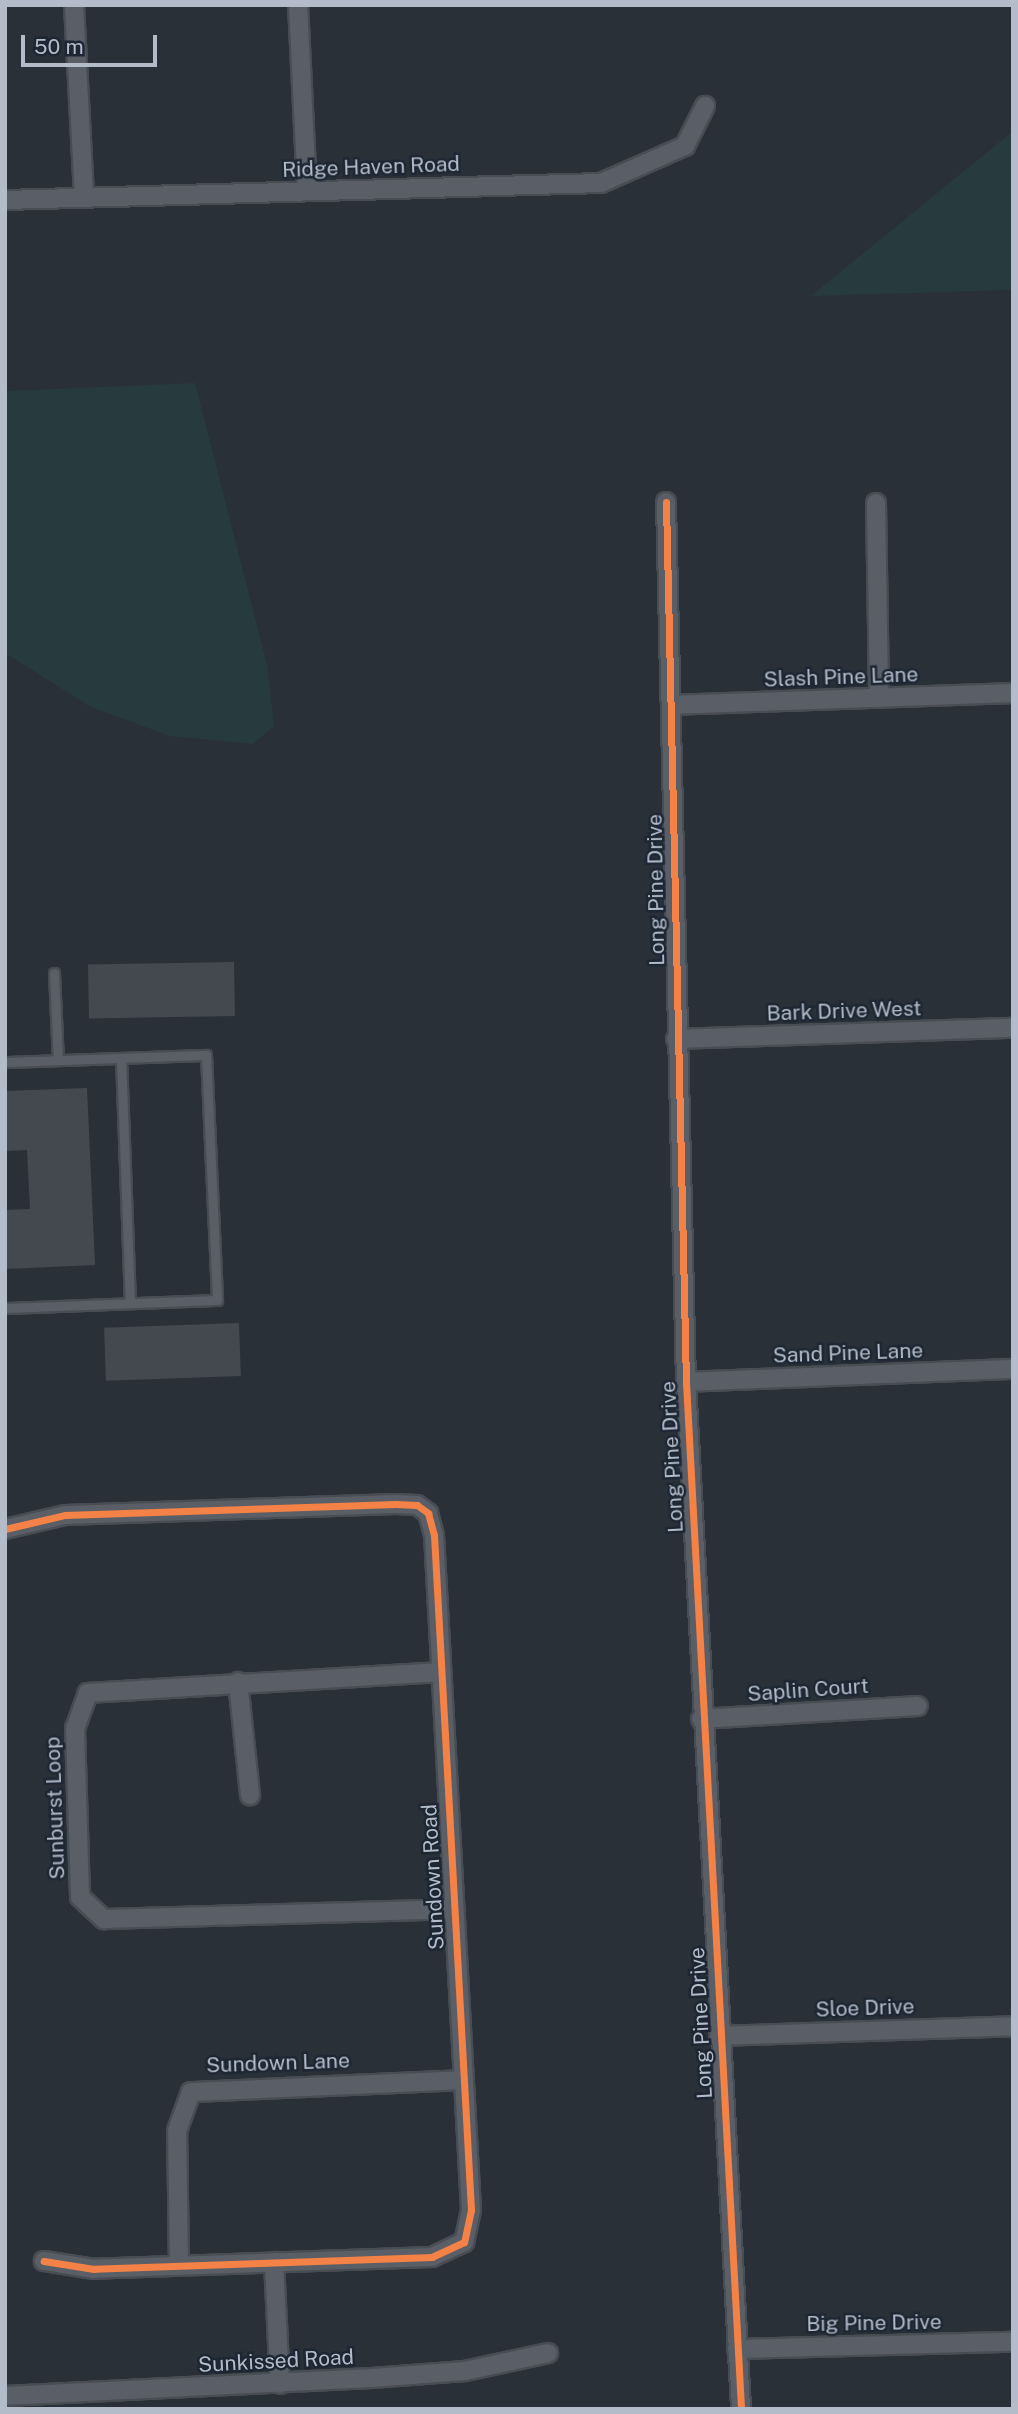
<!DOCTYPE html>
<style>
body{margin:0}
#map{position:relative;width:1018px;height:2414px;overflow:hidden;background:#2a3038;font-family:"Public Sans",sans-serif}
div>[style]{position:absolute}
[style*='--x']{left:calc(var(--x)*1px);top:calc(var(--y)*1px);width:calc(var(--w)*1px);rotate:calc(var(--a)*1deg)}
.green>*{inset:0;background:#273a3e}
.building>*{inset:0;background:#444950;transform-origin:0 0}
.roads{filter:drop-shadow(2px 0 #484c53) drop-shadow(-2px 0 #484c53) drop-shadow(0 2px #484c53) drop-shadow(0 -2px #484c53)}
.service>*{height:9px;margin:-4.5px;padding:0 4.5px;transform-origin:4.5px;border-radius:4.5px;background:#5a5e66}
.minor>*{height:18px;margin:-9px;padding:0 9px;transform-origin:9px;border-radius:9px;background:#5a5e66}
.cycleway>*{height:7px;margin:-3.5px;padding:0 3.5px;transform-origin:3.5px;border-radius:3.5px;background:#f48246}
span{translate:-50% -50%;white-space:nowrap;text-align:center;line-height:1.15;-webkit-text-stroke:5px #1d2633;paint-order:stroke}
.street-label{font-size:21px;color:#b4bcc9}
.frame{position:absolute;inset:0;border:7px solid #b4bcc9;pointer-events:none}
.scale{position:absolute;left:21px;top:35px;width:136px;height:32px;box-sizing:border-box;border:4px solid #b4bcc9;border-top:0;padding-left:9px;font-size:21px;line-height:24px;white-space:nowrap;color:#b4bcc9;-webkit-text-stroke:5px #1d2633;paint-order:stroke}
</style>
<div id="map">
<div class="green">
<i style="clip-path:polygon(1013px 131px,1013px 290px,811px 296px)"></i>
<i style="clip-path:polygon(195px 383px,267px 665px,274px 726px,253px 744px,170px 736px,91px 707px,5px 653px,5px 391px)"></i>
</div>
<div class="building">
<i style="left:234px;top:962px;width:54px;height:146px;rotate:89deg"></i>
<i style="clip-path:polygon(87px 1088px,95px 1265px,5px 1269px,5px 1210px,30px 1209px,27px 1150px,5px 1151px,5px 1091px)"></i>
<i style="left:239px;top:1323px;width:53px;height:135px;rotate:88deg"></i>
</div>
<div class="roads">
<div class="service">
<i style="--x:54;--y:973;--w:87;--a:87.4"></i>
<i style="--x:121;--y:1058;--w:245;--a:87.9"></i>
<i style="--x:5;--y:1062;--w:201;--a:-2"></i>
<i style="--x:206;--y:1055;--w:245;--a:87.4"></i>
<i style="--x:217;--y:1300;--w:212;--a:177.8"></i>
</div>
<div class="minor">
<i style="--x:74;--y:5;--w:193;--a:87"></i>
<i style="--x:298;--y:5;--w:186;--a:87.2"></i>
<i style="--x:5;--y:200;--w:596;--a:-1.63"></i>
<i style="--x:601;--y:183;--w:92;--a:-23.8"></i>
<i style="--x:685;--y:146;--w:45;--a:-63.4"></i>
<i style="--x:666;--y:502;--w:880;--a:88.7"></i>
<i style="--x:686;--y:1382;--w:1028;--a:86.93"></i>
<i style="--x:876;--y:503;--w:195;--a:89.1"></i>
<i style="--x:671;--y:705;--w:342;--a:-2"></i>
<i style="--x:676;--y:1039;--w:337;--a:-1.9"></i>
<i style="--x:686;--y:1382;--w:327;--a:-2.3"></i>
<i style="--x:5;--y:1529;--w:62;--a:-13.1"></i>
<i style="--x:65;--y:1515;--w:331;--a:-1.9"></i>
<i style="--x:396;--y:1504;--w:21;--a:3"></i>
<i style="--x:417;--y:1505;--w:14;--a:36"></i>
<i style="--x:428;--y:1513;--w:23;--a:75"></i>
<i style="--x:434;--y:1535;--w:676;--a:86.86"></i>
<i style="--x:471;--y:2210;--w:33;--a:102"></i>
<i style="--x:464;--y:2242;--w:35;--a:155"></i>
<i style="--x:432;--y:2257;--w:338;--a:178"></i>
<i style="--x:94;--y:2269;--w:51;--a:-170.9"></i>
<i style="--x:441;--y:1672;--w:354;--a:176.6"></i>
<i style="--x:88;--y:1693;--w:37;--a:110"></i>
<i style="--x:75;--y:1728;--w:169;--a:88.3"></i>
<i style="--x:80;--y:1897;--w:33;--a:43"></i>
<i style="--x:104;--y:1919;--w:348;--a:-1.6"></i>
<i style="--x:238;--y:1682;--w:114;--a:83.9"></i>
<i style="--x:701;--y:1719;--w:217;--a:-3.4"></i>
<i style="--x:719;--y:2036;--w:294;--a:-1.9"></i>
<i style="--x:274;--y:2262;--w:122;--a:87.2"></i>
<i style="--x:179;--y:2266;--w:135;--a:-90.8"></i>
<i style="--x:177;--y:2131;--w:41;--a:-70.3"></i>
<i style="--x:191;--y:2092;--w:271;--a:-2.5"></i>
<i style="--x:737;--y:2349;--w:276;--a:-1.5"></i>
<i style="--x:5;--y:2396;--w:367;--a:-2.8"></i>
<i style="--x:372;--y:2378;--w:93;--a:-4.3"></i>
<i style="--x:465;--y:2371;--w:85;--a:-12.2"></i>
</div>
</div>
<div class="cycleway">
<i style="--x:666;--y:502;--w:880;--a:88.7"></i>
<i style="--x:686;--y:1382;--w:1028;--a:86.93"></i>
<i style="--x:5;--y:1529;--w:62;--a:-13.1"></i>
<i style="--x:65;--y:1515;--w:331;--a:-1.9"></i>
<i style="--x:396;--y:1504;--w:21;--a:3"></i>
<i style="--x:417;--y:1505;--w:14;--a:36"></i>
<i style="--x:428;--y:1513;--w:23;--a:75"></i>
<i style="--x:434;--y:1535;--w:676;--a:86.86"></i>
<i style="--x:471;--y:2210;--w:33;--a:102"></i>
<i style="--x:464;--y:2242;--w:35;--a:155"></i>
<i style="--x:432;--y:2257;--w:338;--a:178"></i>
<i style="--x:94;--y:2269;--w:51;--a:-170.9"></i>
</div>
<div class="street-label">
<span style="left:371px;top:167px;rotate:-2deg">Ridge Haven Road</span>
<span style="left:841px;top:677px;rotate:-2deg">Slash Pine Lane</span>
<span style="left:656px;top:890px;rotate:-91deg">Long Pine Drive</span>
<span style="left:844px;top:1011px;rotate:-2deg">Bark Drive West</span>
<span style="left:848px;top:1353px;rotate:-2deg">Sand Pine Lane</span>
<span style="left:672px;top:1457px;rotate:-93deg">Long Pine Drive</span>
<span style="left:808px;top:1690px;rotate:-4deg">Saplin Court</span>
<span style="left:55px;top:1808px;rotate:-92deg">Sunburst Loop</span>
<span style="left:433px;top:1877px;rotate:-93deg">Sundown Road</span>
<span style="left:865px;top:2008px;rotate:-2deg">Sloe Drive</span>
<span style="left:701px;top:2023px;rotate:-93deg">Long Pine Drive</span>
<span style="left:278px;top:2063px;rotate:-2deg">Sundown Lane</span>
<span style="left:874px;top:2323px;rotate:-1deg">Big Pine Drive</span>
<span style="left:276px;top:2361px;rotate:-3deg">Sunkissed Road</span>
</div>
<div class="frame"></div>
<div class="scale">50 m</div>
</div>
